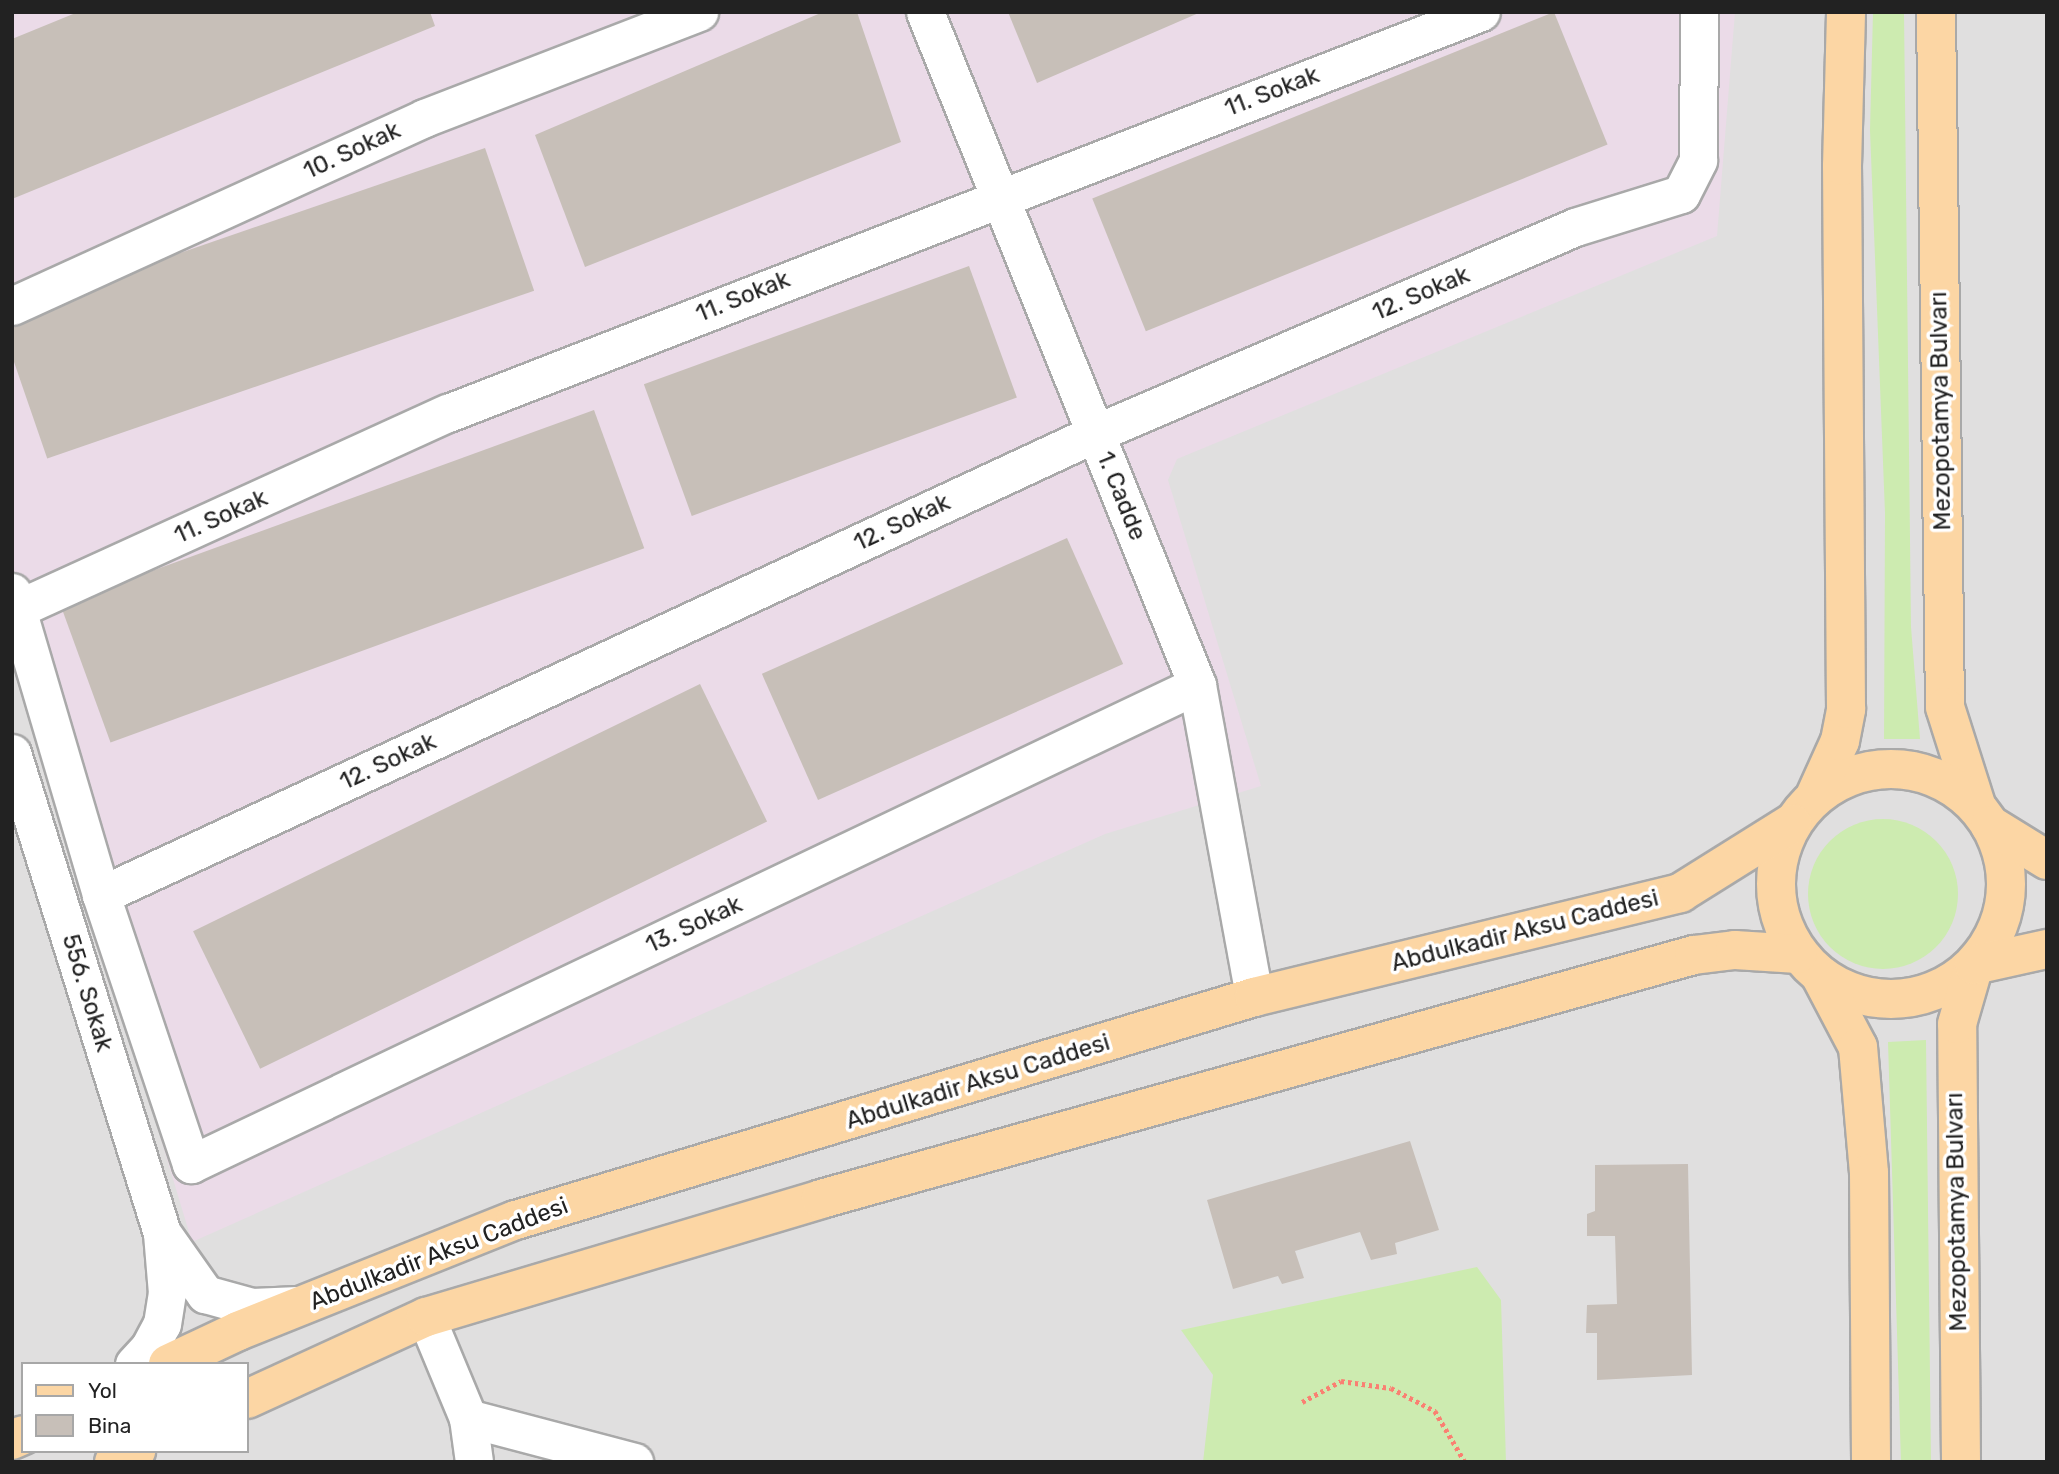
<!DOCTYPE html>
<meta charset="utf-8">
<style>
body{margin:0}
#map{position:relative;width:2059px;height:1474px;overflow:hidden;background:#f2efe9;font-family:Rubik,sans-serif}
div>[style]{position:absolute}
[style*='--x']{left:calc(var(--x)*1px);top:calc(var(--y)*1px);width:calc(var(--w)*1px);rotate:calc(var(--a)*1deg)}
.residential>*{inset:0;background:#e0dfdf}
.industrial>*{inset:0;background:#ebdbe8}
.grass>*{inset:0;background:#cdebb0}
.round{border-radius:50%}
.building>*{inset:0;background:#c7bfb8;transform-origin:0 0}
.path>*{height:4.5px;margin-top:-2.25px;transform-origin:0;background:repeating-linear-gradient(90deg,#fa8072 0 3.5px,transparent 0 7px)}
.roads{filter:drop-shadow(2px 0 #a9a9a9) drop-shadow(-2px 0 #a9a9a9) drop-shadow(0 2px #a9a9a9) drop-shadow(0 -2px #a9a9a9)}
.minor>*{height:37px;margin:-18.5px;padding:0 18.5px;transform-origin:18.5px;border-radius:18.5px;background:#fff}
.major>*{height:38px;margin:-19px;padding:0 19px;transform-origin:19px;border-radius:19px;background:#fcd6a4}
.major>.ring{margin:-19px;padding:0;box-sizing:content-box;background:none;border:38px solid #fcd6a4;border-radius:50%}
span{translate:-50% -50%;white-space:nowrap;text-align:center;line-height:1.15;-webkit-text-stroke:7px #fff;paint-order:stroke}
.street-label{font-size:24px;color:#222}
.frame{position:absolute;inset:0;border:14px solid #222;pointer-events:none}
.legend{position:absolute;left:21px;top:1362px;width:228px;height:91px;box-sizing:border-box;background:#fff;border:2px solid #a7a7a7;margin:0;padding:9px 12px;list-style:none;font-size:21px;color:#222}
.legend li{display:flex;align-items:center;gap:14px;height:35px}
.legend b{width:35px;border:2px solid #a7a7a7}
</style>
<div id="map">
<div class="residential">
<i style="clip-path:polygon(evenodd,12px 12px,2047px 12px,2047px 1462px,12px 1462px,12px 12px,23px 1364px,247px 1364px,247px 1451px,23px 1451px,23px 1364px)"></i>
</div>
<div class="industrial">
<i style="clip-path:polygon(12px 12px,1735px 12px,1717px 236px,1177px 459px,1168px 480px,1261px 786px,1105px 834px,192px 1242px,12px 645px)"></i>
</div>
<div class="grass">
<i style="clip-path:polygon(1873px 12px,1904px 12px,1911px 627px,1920px 739px,1884px 739px,1885px 513px,1870px 130px)"></i>
<i class="round" style="left:1808px;top:819px;width:150px;height:150px"></i>
<i style="clip-path:polygon(1926px 1040px,1931px 1462px,1901px 1462px,1888px 1042px)"></i>
<i style="clip-path:polygon(1477px 1267px,1501px 1300px,1506px 1462px,1203px 1462px,1213px 1375px,1181px 1330px)"></i>
</div>
<div class="building">
<i style="clip-path:polygon(78px 12px,430px 12px,435px 26px,12px 199px,12px 39px)"></i>
<i style="clip-path:polygon(823px 12px,857px 12px,901px 142px,585px 267px,535px 135px)"></i>
<i style="clip-path:polygon(1008px 12px,1201px 12px,1037px 83px)"></i>
<i style="left:1554px;top:12px;width:143px;height:498px;rotate:68deg"></i>
<i style="left:485px;top:148px;width:151px;height:515px;rotate:71deg"></i>
<i style="left:969px;top:266px;width:140px;height:346px;rotate:70deg"></i>
<i style="left:594px;top:410px;width:147px;height:568px;rotate:70deg"></i>
<i style="left:1067px;top:538px;width:138px;height:334px;rotate:66deg"></i>
<i style="left:700px;top:684px;width:153px;height:564px;rotate:64deg"></i>
<i style="clip-path:polygon(1410px 1141px,1439px 1230px,1395px 1243px,1397px 1254px,1371px 1260px,1360px 1232px,1295px 1251px,1304px 1278px,1282px 1284px,1278px 1276px,1233px 1289px,1207px 1200px)"></i>
<i style="clip-path:polygon(1688px 1164px,1692px 1375px,1597px 1380px,1597px 1333px,1586px 1333px,1587px 1305px,1617px 1304px,1615px 1236px,1587px 1236px,1587px 1214px,1595px 1211px,1595px 1165px)"></i>
</div>
<div class="path">
<i style="--x:1302;--y:1402;--w:44;--a:-28.3"></i>
<i style="--x:1341;--y:1381;--w:50;--a:8"></i>
<i style="--x:1391;--y:1388;--w:50;--a:27.6"></i>
<i style="--x:1435;--y:1411;--w:59;--a:59.5"></i>
</div>
<div class="roads">
<div class="minor">
<i style="--x:925;--y:12;--w:726;--a:67.99"></i>
<i style="--x:1197;--y:685;--w:317;--a:79.6"></i>
<i style="--x:12;--y:306;--w:453;--a:-24.5"></i>
<i style="--x:424;--y:118;--w:295;--a:-21.1"></i>
<i style="--x:12;--y:592;--w:316;--a:73.6"></i>
<i style="--x:101;--y:895;--w:284;--a:71.5"></i>
<i style="--x:191;--y:1164;--w:1114;--a:-25.46"></i>
<i style="--x:17;--y:609;--w:473;--a:-24.5"></i>
<i style="--x:448;--y:413;--w:1108;--a:-21.22"></i>
<i style="--x:12;--y:753;--w:503;--a:72.65"></i>
<i style="--x:101;--y:895;--w:1097;--a:-24.91"></i>
<i style="--x:1096;--y:433;--w:521;--a:-23.27"></i>
<i style="--x:1575;--y:227;--w:111;--a:-17.3"></i>
<i style="--x:1681;--y:194;--w:38;--a:-63"></i>
<i style="--x:1698;--y:160;--w:148;--a:-89.6"></i>
<i style="--x:426;--y:1317;--w:109;--a:67.4"></i>
<i style="--x:468;--y:1418;--w:44;--a:82.2"></i>
<i style="--x:134;--y:1364;--w:22;--a:-47"></i>
<i style="--x:149;--y:1348;--w:27;--a:-62"></i>
<i style="--x:162;--y:1324;--w:31;--a:-81"></i>
<i style="--x:167;--y:1293;--w:60;--a:-94.8"></i>
<i style="--x:162;--y:1233;--w:75;--a:54.8"></i>
<i style="--x:205;--y:1294;--w:49;--a:15.5"></i>
<i style="--x:252;--y:1307;--w:46;--a:-2.5"></i>
<i style="--x:468;--y:1418;--w:172;--a:14.8"></i>
</div>
<div class="major">
<i style="--x:1936;--y:12;--w:695;--a:89.26"></i>
<i style="--x:1945;--y:707;--w:103;--a:72.4"></i>
<i class="ring" style="left:1776px;top:769px;width:192px;height:192px"></i>
<i style="--x:1815;--y:796;--w:60;--a:-65.6"></i>
<i style="--x:1840;--y:741;--w:33;--a:-79"></i>
<i style="--x:1846;--y:709;--w:543;--a:-90.42"></i>
<i style="--x:1842;--y:166;--w:154;--a:-88.5"></i>
<i style="--x:1990;--y:825;--w:67;--a:31.6"></i>
<i style="--x:1820;--y:975;--w:81;--a:62.2"></i>
<i style="--x:1858;--y:1047;--w:126;--a:85"></i>
<i style="--x:1869;--y:1173;--w:289;--a:89.6"></i>
<i style="--x:168;--y:1364;--w:77;--a:-25.2"></i>
<i style="--x:238;--y:1331;--w:299;--a:-21.8"></i>
<i style="--x:516;--y:1220;--w:771;--a:-16.81"></i>
<i style="--x:1254;--y:997;--w:439;--a:-13.7"></i>
<i style="--x:1680;--y:893;--w:132;--a:-32"></i>
<i style="--x:247;--y:1399;--w:197;--a:-24.6"></i>
<i style="--x:426;--y:1317;--w:412;--a:-16.6"></i>
<i style="--x:821;--y:1199;--w:906;--a:-15.62"></i>
<i style="--x:1694;--y:955;--w:41;--a:-7"></i>
<i style="--x:1735;--y:950;--w:63;--a:3.6"></i>
<i style="--x:12;--y:1440;--w:12;--a:-24"></i>
<i style="--x:114;--y:1462;--w:25;--a:-27"></i>
<i style="--x:1961;--y:1462;--w:438;--a:-90.5"></i>
<i style="--x:1957;--y:1024;--w:61;--a:-73.9"></i>
<i style="--x:1974;--y:965;--w:75;--a:-12.4"></i>
</div>
</div>
<div class="street-label">
<span style="left:1272px;top:92px;rotate:-21deg">11. Sokak</span>
<span style="left:352px;top:151px;rotate:-25deg">10. Sokak</span>
<span style="left:1421px;top:294px;rotate:-23deg">12. Sokak</span>
<span style="left:743px;top:297px;rotate:-22deg">11. Sokak</span>
<span style="left:1941px;top:411px;rotate:-91deg">Mezopotamya Bulvarı</span>
<span style="left:1121px;top:496px;rotate:68deg">1. Cadde</span>
<span style="left:221px;top:517px;rotate:-24deg">11. Sokak</span>
<span style="left:902px;top:523px;rotate:-25deg">12. Sokak</span>
<span style="left:388px;top:762px;rotate:-25deg">12. Sokak</span>
<span style="left:694px;top:925px;rotate:-25deg">13. Sokak</span>
<span style="left:1525px;top:931px;rotate:-14deg">Abdulkadir Aksu Caddesi</span>
<span style="left:87px;top:993px;rotate:73deg">556. Sokak</span>
<span style="left:978px;top:1082px;rotate:-17deg">Abdulkadir Aksu Caddesi</span>
<span style="left:1957px;top:1212px;rotate:-91deg">Mezopotamya Bulvarı</span>
<span style="left:439px;top:1254px;rotate:-21deg">Abdulkadir Aksu Caddesi</span>
</div>
<div class="frame"></div>
<ul class="legend">
<li><b style="height:9px;background:#fcd6a4"></b>Yol</li>
<li><b style="height:19px;background:#c7bfb8"></b>Bina</li>
</ul>
</div>
